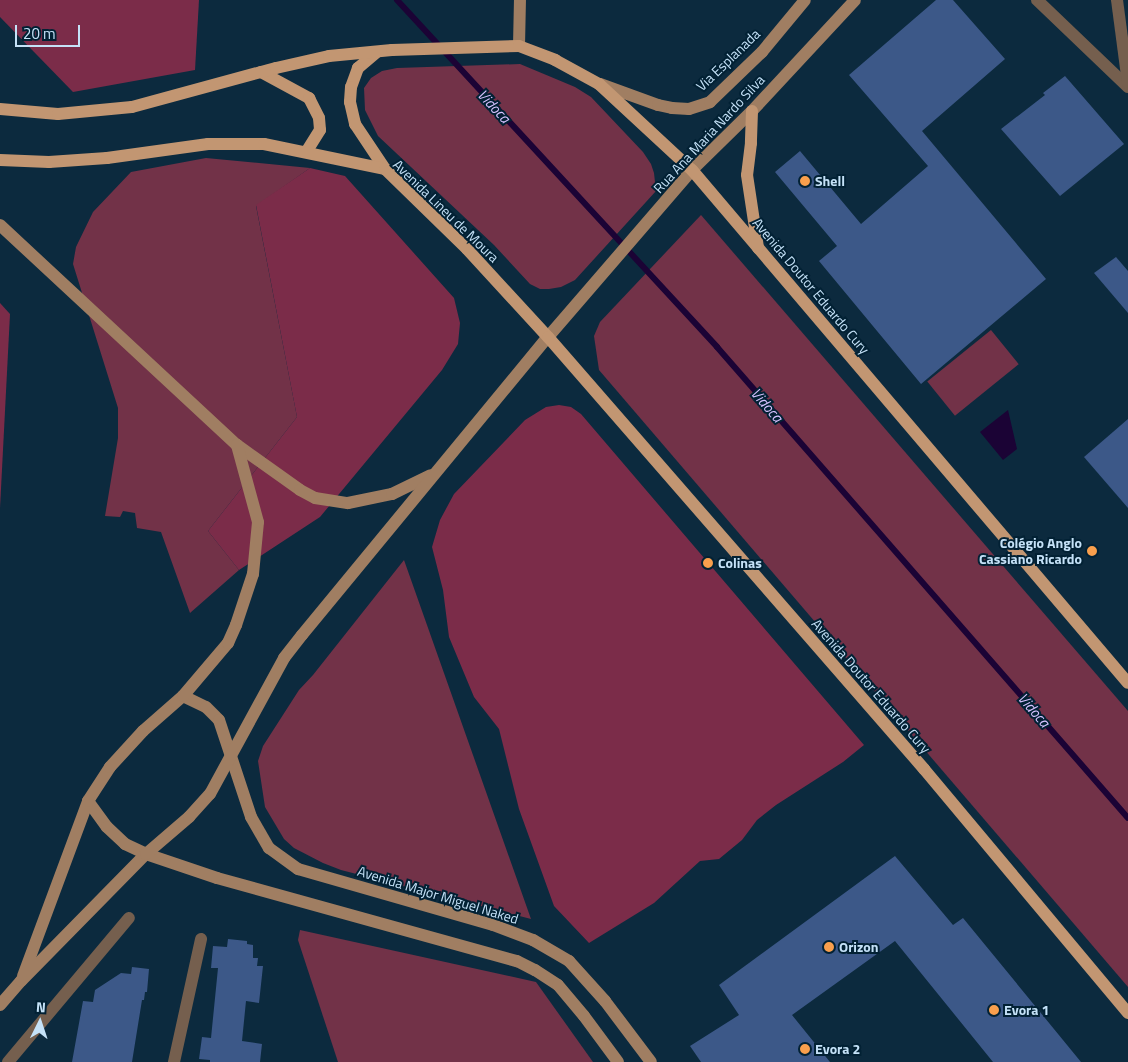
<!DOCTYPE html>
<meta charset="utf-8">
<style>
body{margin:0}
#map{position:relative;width:1128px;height:1062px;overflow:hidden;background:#0c2a3e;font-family:"Titillium Web",sans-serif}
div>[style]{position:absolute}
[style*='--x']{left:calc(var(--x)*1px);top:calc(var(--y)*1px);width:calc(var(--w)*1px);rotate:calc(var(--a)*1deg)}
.green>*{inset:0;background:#723248;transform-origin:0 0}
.forest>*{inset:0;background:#7b2c49}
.water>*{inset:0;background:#1b0335}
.stream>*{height:6px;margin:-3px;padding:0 3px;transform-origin:3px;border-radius:3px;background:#1b0335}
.building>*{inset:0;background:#3c5888}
.street>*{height:12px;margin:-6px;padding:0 6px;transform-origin:6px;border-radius:6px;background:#755f4e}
.secondary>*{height:12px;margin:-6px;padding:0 6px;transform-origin:6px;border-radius:6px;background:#a07e62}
.primary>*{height:12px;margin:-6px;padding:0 6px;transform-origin:6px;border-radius:6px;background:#c29672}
.dots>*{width:14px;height:14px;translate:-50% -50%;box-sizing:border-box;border:2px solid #022134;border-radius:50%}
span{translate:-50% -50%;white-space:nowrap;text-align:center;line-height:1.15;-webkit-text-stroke:4px #022134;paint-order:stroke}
.street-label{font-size:14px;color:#c5e2f8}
.poi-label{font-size:14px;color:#c5e2f8;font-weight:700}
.left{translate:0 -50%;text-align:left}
.right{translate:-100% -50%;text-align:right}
.water-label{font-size:15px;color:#d7c2ff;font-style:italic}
.north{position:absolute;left:15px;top:997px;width:50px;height:50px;-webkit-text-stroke:4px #022134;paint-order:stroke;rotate:4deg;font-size:14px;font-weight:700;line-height:20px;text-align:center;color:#c5e2f8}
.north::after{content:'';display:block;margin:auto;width:18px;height:22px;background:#c5e2f8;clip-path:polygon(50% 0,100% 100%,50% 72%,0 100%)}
.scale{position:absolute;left:15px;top:25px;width:65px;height:22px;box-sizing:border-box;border:2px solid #c5e2f8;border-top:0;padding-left:6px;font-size:15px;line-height:18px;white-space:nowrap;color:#c5e2f8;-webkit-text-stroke:4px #022134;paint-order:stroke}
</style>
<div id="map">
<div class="green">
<i style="clip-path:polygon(520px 64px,575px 87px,591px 97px,643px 152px,651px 164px,654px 173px,656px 191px,575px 280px,561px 287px,549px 289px,540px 289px,530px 284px,494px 245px,378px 136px,365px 110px,364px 88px,371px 78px,382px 71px,397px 68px)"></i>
<i style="clip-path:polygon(206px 158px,310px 168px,256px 206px,297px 417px,208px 531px,239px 570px,190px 613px,161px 532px,137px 528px,135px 513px,123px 511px,120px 517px,105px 516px,118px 438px,118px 408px,73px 264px,76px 247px,93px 212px,131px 172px)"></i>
<i style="clip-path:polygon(701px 215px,1128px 711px,1128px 987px,599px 370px,594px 336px,600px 322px)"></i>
<i style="left:991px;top:330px;width:44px;height:82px;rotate:51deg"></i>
<i style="clip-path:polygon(404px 560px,531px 919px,341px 870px,323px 863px,294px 848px,284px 839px,265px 807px,258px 761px,263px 746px,299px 690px,313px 675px)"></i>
<i style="clip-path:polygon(300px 930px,536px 982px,593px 1062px,338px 1062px,298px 940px)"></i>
</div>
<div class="forest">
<i style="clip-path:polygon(0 0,199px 0,195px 70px,73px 92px,0 17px)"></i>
<i style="clip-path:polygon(310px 168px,345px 176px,454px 298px,460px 323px,458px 344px,442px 370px,320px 517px,239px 570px,208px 531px,297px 417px,256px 205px)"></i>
<i style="clip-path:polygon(0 303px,10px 314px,0 508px)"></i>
<i style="clip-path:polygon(559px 405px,571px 407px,581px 414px,864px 745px,843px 762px,776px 805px,757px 820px,742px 840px,719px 859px,700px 861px,654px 903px,589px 943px,554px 906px,519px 809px,499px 729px,474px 697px,449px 637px,443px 590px,432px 547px,440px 520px,454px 494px,525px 420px,546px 407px)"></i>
</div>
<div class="water">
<i style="clip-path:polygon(1008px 410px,1017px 449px,1003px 460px,980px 432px)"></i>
</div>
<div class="stream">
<i style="--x:397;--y:0;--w:472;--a:47.3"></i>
<i style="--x:717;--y:347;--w:625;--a:48.89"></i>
</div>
<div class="building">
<i style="clip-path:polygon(936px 0,953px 0,1005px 59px,922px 131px,1046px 279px,921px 384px,819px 261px,837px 246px,775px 172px,800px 151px,861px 224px,928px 166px,849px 75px)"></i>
<i style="clip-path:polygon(1065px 76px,1124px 144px,1060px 196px,1001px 129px,1045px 95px,1043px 93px)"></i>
<i style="clip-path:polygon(1116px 257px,1128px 271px,1128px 313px,1094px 273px)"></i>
<i style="clip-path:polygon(1128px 419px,1128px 508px,1084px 457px)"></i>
<i style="clip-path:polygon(895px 856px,953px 925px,963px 918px,1081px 1062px,993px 1062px,895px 941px,792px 1015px,830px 1062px,701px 1062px,690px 1046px,739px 1015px,719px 985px)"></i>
<i style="clip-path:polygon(228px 939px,247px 941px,247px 944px,253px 945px,253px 958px,258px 958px,257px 966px,263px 966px,259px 1003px,246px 1001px,242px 1041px,262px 1044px,260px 1062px,210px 1062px,210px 1060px,199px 1059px,202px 1037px,211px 1038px,218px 968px,211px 968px,213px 946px,227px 947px)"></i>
<i style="clip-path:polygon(132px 967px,149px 969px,147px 992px,145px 992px,144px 1000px,142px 1000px,132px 1062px,72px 1062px,83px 1001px,93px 1002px,95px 990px,121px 973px,131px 974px)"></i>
</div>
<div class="street">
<i style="--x:1037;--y:0;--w:126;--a:43.7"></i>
<i style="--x:1117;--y:0;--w:84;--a:82.5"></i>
<i style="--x:8;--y:1062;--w:188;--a:-50"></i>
<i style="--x:174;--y:1062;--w:126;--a:-77.6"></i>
</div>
<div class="secondary">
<i style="--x:519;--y:46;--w:46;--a:-88.8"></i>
<i style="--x:600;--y:84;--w:62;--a:19.9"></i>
<i style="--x:658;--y:105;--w:14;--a:12"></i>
<i style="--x:672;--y:108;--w:17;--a:3"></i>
<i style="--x:689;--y:109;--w:22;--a:-18"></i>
<i style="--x:710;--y:102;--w:72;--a:-43.9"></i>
<i style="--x:762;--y:52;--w:67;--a:-50.4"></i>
<i style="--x:0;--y:225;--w:323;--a:42.9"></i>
<i style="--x:237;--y:445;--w:77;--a:35.5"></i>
<i style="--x:300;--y:490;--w:17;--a:28"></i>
<i style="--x:315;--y:498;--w:33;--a:9"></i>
<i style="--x:348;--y:503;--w:45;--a:-11.6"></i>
<i style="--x:392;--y:494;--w:43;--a:-26"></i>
<i style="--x:183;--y:696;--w:25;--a:26"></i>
<i style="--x:206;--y:707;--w:18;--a:45"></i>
<i style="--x:219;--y:720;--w:102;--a:71.7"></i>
<i style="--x:251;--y:817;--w:36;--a:60"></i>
<i style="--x:269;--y:848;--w:36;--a:36"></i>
<i style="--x:298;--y:869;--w:203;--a:16"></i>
<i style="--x:493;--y:925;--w:43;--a:20.6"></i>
<i style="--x:533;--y:940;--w:42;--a:30.3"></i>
<i style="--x:569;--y:961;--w:54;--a:48"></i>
<i style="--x:605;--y:1001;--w:76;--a:53"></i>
<i style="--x:88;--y:801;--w:32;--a:54"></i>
<i style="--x:107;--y:827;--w:25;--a:43"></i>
<i style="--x:125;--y:844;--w:23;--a:25"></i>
<i style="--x:146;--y:854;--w:75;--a:18.7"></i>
<i style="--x:217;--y:878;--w:311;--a:15.5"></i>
<i style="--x:517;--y:961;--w:20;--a:27"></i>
<i style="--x:535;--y:970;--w:27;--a:33"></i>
<i style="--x:558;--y:985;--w:40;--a:50"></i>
<i style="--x:584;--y:1016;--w:57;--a:53.5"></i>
<i style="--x:23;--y:976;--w:187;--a:-69.6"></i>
<i style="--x:88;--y:801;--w:40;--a:-57.1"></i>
<i style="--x:110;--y:767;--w:49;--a:-47.5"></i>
<i style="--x:143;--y:731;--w:53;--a:-41.2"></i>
<i style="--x:183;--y:696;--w:70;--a:-49.7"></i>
<i style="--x:228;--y:643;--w:20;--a:-66"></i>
<i style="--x:236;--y:625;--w:54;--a:-71.6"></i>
<i style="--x:253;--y:574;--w:52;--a:-84.5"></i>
<i style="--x:258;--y:522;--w:80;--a:-105.3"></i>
<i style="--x:0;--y:1005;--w:32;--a:-49"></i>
<i style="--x:21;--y:981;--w:178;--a:-45.5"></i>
<i style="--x:146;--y:854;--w:57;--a:-40.7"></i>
<i style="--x:189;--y:817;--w:31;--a:-48"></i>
<i style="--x:210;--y:794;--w:155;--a:-61.4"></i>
<i style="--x:284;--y:658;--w:29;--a:-52"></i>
<i style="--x:302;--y:635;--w:386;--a:-50.5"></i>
<i style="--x:548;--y:337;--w:221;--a:-49.2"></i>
<i style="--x:692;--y:170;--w:84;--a:-44.5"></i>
<i style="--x:752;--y:111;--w:151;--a:-47.1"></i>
</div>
<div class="primary">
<i style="--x:377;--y:52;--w:25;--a:140"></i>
<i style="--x:358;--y:68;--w:20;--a:110"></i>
<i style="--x:351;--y:87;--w:15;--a:94"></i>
<i style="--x:350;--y:102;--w:23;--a:77"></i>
<i style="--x:355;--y:124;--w:54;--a:56.3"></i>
<i style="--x:261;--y:72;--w:55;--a:28.4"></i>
<i style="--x:309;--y:98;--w:22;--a:63"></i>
<i style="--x:319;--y:118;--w:12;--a:85"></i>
<i style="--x:320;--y:130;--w:26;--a:122"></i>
<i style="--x:0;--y:109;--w:58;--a:4.9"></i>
<i style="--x:58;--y:114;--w:74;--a:-5.4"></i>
<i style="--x:132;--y:107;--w:149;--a:-15.2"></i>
<i style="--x:276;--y:68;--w:54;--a:-12.8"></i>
<i style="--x:329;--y:56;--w:63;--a:-5.4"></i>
<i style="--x:392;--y:50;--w:127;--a:-1.8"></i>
<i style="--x:519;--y:46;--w:39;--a:21"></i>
<i style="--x:555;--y:60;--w:50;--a:28.6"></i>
<i style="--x:599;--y:84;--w:127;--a:42.8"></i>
<i style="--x:692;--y:170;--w:673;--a:49.64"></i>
<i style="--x:752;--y:111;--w:32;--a:92"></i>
<i style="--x:751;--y:143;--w:32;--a:97"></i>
<i style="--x:747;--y:175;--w:74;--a:81.4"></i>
<i style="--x:0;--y:160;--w:49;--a:2.3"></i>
<i style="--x:49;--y:162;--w:58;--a:-3.9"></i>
<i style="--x:107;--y:158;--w:102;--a:-7.9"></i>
<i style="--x:208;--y:144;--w:56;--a:0"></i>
<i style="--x:264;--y:144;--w:124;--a:11.7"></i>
<i style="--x:385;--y:169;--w:115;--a:44.3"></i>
<i style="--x:467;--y:249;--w:120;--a:47.4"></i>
<i style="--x:548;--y:337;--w:573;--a:48.96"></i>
<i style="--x:924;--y:769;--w:318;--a:50.1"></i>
</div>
<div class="dots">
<i style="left:805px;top:181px;background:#f99f4d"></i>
<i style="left:1092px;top:551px;background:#f99f4d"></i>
<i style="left:708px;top:563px;background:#f99f4d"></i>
<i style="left:829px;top:947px;background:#f99f4d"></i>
<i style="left:994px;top:1010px;background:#f99f4d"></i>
<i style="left:805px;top:1049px;background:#f99f4d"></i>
</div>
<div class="street-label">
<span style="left:728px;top:60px;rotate:-44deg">Via Esplanada</span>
<span style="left:709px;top:134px;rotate:-47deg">Rua Ana Maria Nardo Silva</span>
<span style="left:446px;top:211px;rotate:44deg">Avenida Lineu de Moura</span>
<span style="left:811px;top:286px;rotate:50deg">Avenida Doutor Eduardo Cury</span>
<span style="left:871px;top:686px;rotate:49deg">Avenida Doutor Eduardo Cury</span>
<span style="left:438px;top:895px;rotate:17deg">Avenida Major Miguel Naked</span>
</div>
<div class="poi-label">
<span class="left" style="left:815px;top:181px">Shell</span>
<span class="right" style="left:1082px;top:551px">Colégio Anglo<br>Cassiano Ricardo</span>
<span class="left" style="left:718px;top:563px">Colinas</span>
<span class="left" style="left:839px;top:947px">Orizon</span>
<span class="left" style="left:1004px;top:1010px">Evora 1</span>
<span class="left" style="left:815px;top:1049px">Evora 2</span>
</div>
<div class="water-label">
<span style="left:494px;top:106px;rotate:47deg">Vidoca</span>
<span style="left:767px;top:405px;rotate:49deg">Vidoca</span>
<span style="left:1034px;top:710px;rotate:49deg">Vidoca</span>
</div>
<div class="north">N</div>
<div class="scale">20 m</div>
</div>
